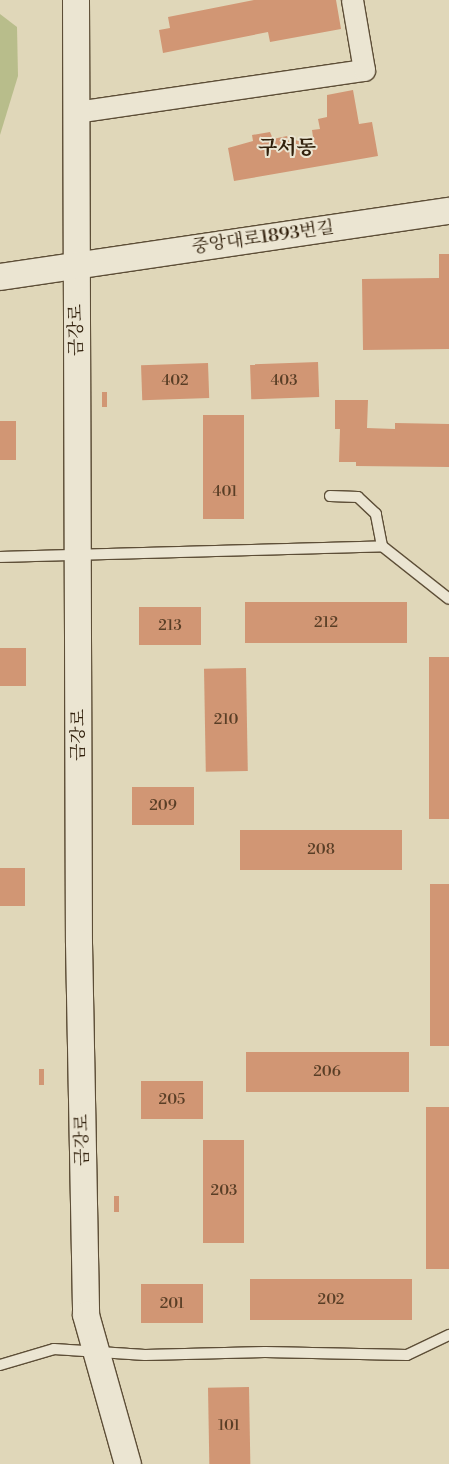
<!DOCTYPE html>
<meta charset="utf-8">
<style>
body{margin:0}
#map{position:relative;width:449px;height:1464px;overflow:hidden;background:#e0d7b9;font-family:"Libre Bodoni","Noto Serif KR",serif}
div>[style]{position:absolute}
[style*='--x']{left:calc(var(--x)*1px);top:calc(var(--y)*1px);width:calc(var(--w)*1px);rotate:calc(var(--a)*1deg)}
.green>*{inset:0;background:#b8bd8b}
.building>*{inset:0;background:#d19674;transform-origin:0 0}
.roads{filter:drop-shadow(1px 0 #5d4e37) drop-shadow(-1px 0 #5d4e37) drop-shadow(0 1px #5d4e37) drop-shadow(0 -1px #5d4e37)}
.service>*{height:10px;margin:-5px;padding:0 5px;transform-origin:5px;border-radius:5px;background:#ebe5d2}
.minor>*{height:21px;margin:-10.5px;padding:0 10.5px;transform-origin:10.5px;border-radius:10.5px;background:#ebe5d2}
.tertiary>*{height:26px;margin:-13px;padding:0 13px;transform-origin:13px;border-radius:13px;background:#ebe5d2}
span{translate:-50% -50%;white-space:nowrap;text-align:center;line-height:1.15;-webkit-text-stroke:4px #ebe5d2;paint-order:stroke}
.number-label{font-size:15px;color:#593e26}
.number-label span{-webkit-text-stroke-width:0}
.street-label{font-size:18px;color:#31200c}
.quarter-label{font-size:20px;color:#31200c;font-weight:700}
</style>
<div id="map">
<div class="green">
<i style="clip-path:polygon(0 14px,17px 27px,18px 76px,0 135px)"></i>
</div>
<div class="building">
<i style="clip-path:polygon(254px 0,336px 0,341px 29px,270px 42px,268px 32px,163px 53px,159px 30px,170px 28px,168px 17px)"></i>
<i style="clip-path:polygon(353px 90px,359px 124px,372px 122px,378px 156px,234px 181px,228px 148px,253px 141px,252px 135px,270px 132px,273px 139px,287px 136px,289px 142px,313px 137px,312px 130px,320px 129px,318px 119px,327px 117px,327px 95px)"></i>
<i style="clip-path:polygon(439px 254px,449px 254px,449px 349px,363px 350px,362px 279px,439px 278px)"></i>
<i style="left:318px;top:362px;width:35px;height:68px;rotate:88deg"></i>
<i style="left:208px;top:363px;width:35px;height:67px;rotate:88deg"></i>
<i style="left:102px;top:392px;width:5px;height:15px"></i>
<i style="clip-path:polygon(335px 400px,368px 400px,367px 428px,395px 429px,395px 423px,449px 424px,449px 467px,356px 466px,356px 462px,339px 462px,340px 429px,335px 429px)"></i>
<i style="left:203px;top:415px;width:41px;height:104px"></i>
<i style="left:0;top:421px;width:16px;height:39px"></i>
<i style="left:245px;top:602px;width:162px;height:41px"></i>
<i style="left:201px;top:607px;width:38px;height:62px;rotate:90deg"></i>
<i style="left:0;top:648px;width:26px;height:38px"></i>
<i style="left:429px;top:657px;width:20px;height:162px"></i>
<i style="left:246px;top:668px;width:103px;height:42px;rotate:89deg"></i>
<i style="left:132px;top:787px;width:62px;height:38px"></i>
<i style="left:240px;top:830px;width:162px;height:40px"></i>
<i style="left:0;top:868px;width:25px;height:38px"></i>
<i style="left:449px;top:884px;width:162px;height:19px;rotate:90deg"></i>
<i style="left:246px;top:1052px;width:163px;height:40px"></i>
<i style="left:39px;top:1069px;width:5px;height:16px"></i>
<i style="left:203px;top:1081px;width:38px;height:62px;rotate:90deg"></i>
<i style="left:426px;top:1107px;width:23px;height:162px"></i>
<i style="left:203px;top:1140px;width:41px;height:103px"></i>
<i style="left:114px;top:1196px;width:5px;height:16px"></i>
<i style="left:250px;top:1279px;width:162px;height:41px"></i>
<i style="left:203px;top:1284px;width:39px;height:62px;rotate:90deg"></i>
<i style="left:249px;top:1387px;width:77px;height:41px;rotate:89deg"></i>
</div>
<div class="roads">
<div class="service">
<i style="--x:382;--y:546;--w:85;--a:38.3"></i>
<i style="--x:0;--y:557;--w:382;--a:-1.6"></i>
<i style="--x:382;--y:546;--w:33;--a:-101"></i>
<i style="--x:376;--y:514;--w:25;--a:-137"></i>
<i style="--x:358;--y:497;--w:28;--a:-178"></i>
<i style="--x:0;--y:1365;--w:56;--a:-16.5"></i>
<i style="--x:54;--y:1349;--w:91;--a:3.8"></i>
<i style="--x:145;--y:1355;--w:120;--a:-1.4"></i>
<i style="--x:265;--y:1352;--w:142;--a:1.2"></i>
<i style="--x:407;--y:1355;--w:47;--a:-25.5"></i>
</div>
<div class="minor">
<i style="--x:75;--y:112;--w:292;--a:-8.3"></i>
<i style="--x:364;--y:70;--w:71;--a:-99.7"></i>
</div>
<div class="tertiary">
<i style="--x:76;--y:0;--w:943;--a:89.82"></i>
<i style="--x:79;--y:943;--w:372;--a:88.9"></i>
<i style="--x:86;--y:1315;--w:155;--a:74.3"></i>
<i style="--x:0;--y:277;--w:454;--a:-8.4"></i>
</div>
</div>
<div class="number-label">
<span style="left:175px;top:381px">402</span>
<span style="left:284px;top:381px">403</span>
<span style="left:225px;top:492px">401</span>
<span style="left:326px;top:623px">212</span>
<span style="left:170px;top:626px">213</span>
<span style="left:226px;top:720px">210</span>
<span style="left:163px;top:806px">209</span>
<span style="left:321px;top:850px">208</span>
<span style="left:327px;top:1072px">206</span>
<span style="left:172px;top:1100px">205</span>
<span style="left:224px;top:1191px">203</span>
<span style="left:331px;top:1300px">202</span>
<span style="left:172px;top:1304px">201</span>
<span style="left:229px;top:1426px">101</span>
</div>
<div class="street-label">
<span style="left:263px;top:238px;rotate:-8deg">중앙대로1893번길</span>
<span style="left:77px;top:330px;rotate:-91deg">금강로</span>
<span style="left:79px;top:735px;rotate:-90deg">금강로</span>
<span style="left:83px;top:1140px;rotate:-91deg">금강로</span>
</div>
<div class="quarter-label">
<span style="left:287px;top:148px">구서동</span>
</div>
</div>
